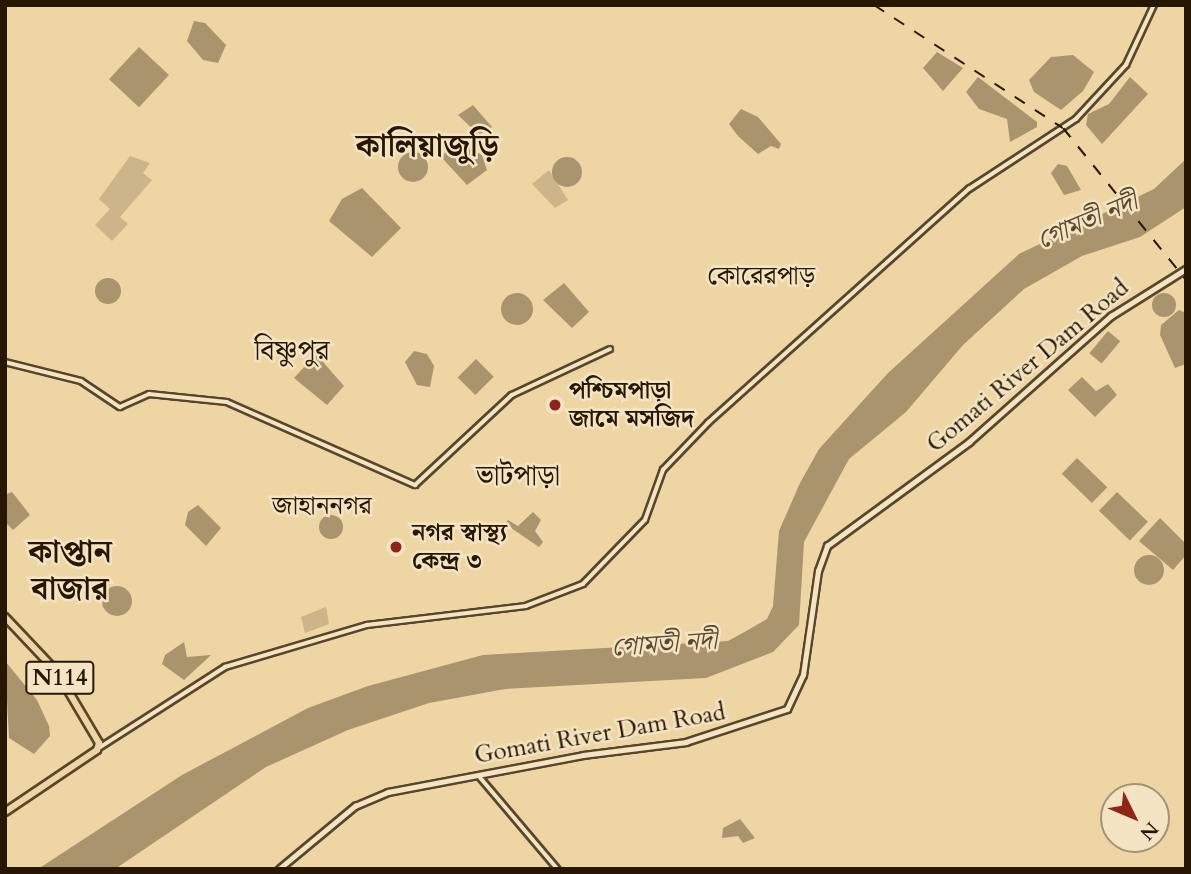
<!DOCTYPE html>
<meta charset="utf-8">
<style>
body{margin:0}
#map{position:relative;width:1191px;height:874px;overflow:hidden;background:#eed5a4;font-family:Cardo,"Noto Serif Bengali",serif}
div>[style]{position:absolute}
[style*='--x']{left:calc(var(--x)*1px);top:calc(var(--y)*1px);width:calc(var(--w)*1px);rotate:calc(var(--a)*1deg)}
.green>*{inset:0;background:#ccb588}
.water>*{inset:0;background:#aa946d;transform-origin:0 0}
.round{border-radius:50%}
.roads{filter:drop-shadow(2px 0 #59462a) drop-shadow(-2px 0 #59462a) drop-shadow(0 2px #59462a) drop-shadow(0 -2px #59462a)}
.tertiary>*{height:3.5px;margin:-1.75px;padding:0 1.75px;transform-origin:1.75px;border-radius:1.75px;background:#f4e4c4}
.secondary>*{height:4.5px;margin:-2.25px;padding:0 2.25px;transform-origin:2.25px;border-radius:2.25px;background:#f4e4c4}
.trunk>*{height:6px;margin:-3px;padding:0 3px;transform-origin:3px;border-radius:3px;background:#eed5a4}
.rail>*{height:2px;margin-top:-1px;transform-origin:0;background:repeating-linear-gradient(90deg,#271602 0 12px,transparent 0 24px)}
.dots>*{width:19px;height:19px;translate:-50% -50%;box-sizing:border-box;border:4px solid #f4e4c4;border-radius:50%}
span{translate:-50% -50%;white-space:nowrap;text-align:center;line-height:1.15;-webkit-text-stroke:5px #f4e4c4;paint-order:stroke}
.shield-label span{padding:2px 5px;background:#f4e4c4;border:2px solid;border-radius:5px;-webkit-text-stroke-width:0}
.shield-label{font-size:23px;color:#271602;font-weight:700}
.street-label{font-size:24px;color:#271602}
.poi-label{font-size:24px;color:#271602;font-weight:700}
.left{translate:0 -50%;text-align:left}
.water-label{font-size:26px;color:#5b482d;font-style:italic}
.neighbourhood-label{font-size:26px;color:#271602}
.quarter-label{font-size:28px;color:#271602}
.district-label{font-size:32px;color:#271602;font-weight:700}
.frame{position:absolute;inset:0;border:7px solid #271602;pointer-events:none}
.north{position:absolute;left:1100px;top:783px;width:70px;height:70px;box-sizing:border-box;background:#f4e4c4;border:2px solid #a29276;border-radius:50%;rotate:133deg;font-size:19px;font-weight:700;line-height:28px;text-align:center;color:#271602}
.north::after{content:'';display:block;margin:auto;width:24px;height:32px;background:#8f2418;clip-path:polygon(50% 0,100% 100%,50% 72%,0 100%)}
</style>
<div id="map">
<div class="green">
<i style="clip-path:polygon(130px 156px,150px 163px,143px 173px,152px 180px,120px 217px,128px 224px,112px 241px,95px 225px,110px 209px,99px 199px)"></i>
<i style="clip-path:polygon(549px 170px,568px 200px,555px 208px,532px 184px)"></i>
<i style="clip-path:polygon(326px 607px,329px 624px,305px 633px,301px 617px)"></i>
</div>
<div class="water">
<i style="clip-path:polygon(194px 21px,205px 23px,226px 45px,218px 63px,203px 60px,187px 41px)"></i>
<i style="left:139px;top:47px;width:41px;height:44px;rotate:43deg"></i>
<i style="clip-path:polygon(937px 52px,963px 68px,943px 91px,923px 68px)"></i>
<i style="clip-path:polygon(1073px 55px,1094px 72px,1083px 91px,1061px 110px,1034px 92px,1029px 80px,1051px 57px)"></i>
<i style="clip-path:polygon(978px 77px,1037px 122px,1037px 127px,1010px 142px,1007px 119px,979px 109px,966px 92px)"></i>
<i style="clip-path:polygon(1130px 77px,1148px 94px,1102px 144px,1086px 125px,1088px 114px,1109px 104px)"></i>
<i style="clip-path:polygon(473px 105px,492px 127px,479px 135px,458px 115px)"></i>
<i style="clip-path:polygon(741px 109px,758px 117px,781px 144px,779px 149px,771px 146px,758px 154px,738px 136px,729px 124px)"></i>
<i style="clip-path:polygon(447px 144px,462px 144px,482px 155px,487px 170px,467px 185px,443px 159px)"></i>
<i class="round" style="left:398px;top:152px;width:30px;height:30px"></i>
<i class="round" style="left:552px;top:157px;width:30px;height:30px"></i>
<i style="clip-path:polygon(1186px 159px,1186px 207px,1140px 237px,1082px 256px,1024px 289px,963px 345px,906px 412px,849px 459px,804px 542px,799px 625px,773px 652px,706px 678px,505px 689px,429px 703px,348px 730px,266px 767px,115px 869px,38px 869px,182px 775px,308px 708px,368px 686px,483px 655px,728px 641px,748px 630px,767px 619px,773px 606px,779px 531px,800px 483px,819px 449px,888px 373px,1019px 254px,1154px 189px)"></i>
<i style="clip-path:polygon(1058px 164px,1067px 166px,1081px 190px,1064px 195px,1051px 173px)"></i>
<i style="clip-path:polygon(362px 188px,401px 228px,372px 257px,329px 221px,342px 199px)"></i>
<i class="round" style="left:95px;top:278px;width:26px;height:26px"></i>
<i style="clip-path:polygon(564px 283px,589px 312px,572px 328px,543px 300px)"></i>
<i class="round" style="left:1152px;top:293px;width:24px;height:24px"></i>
<i class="round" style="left:501px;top:293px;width:32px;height:32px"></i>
<i style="clip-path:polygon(1179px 310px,1186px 313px,1186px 364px,1175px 368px,1160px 335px,1161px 325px)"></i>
<i style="left:1108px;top:331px;width:16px;height:29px;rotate:40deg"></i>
<i style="clip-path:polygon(414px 351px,427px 354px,434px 366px,430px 387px,417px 385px,405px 362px)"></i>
<i style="clip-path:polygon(316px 354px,344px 386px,327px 405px,294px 378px)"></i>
<i style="left:476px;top:359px;width:25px;height:26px;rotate:45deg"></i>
<i style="clip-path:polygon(1082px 377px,1096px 391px,1108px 384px,1117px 395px,1095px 417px,1068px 390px)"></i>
<i style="left:1077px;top:458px;width:42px;height:22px;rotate:44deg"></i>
<i style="clip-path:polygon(12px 492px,30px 515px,13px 530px,5px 522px,5px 495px)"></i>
<i style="left:1117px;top:492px;width:43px;height:26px;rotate:44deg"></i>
<i style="clip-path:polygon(198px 505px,221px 528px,206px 546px,185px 525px,188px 512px)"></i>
<i style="clip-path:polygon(533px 512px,541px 520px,535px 531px,543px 542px,539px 547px,505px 524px,508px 520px,518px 526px)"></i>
<i class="round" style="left:319px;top:515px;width:24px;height:24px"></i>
<i style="clip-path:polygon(1160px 518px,1186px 544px,1186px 555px,1173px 570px,1139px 541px)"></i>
<i class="round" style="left:1134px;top:555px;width:30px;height:30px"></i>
<i class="round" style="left:102px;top:586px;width:30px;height:30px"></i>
<i style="clip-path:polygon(184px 642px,187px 657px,211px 655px,184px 680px,162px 664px,165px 655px)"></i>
<i style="clip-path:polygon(5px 661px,37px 700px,49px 726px,50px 736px,34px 754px,9px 738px)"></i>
<i style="clip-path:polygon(740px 819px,755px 838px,743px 843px,738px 836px,722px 838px,723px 828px)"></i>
</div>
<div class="roads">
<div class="tertiary">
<i style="--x:5;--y:362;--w:78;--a:14"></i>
<i style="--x:81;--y:381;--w:47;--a:33.7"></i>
<i style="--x:120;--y:407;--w:32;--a:-24"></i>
<i style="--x:149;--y:394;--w:78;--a:5.9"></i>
<i style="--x:227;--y:402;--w:206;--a:23.8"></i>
<i style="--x:415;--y:485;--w:132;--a:-42.9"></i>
<i style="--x:512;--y:395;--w:108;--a:-25.1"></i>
<i style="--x:99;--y:748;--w:150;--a:-32.7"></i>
<i style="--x:225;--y:667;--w:148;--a:-16.5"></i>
<i style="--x:367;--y:625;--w:160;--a:-6.8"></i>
<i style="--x:526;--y:606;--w:61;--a:-21.1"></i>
<i style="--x:583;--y:584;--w:89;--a:-45.9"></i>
<i style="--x:645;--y:520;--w:53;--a:-70.2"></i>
<i style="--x:663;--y:470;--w:65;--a:-46.2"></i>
<i style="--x:708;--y:423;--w:351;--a:-41.9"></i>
<i style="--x:969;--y:189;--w:128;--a:-33.2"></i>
<i style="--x:1076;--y:119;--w:74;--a:-47.2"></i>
<i style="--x:1126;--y:65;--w:66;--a:-65"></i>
<i style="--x:479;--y:776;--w:122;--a:49.7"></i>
</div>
<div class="secondary">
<i style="--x:279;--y:869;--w:99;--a:-39.7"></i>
<i style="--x:355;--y:806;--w:36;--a:-23"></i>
<i style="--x:388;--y:792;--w:198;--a:-10.7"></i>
<i style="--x:583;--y:755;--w:104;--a:-7.2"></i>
<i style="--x:686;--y:742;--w:106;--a:-18.1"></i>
<i style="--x:787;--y:709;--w:38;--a:-65"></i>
<i style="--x:803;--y:675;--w:105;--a:-81.8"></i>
<i style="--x:818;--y:571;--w:27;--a:-70"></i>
<i style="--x:827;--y:546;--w:176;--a:-36.2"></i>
<i style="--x:969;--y:442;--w:190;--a:-41.6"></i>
<i style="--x:1111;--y:316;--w:89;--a:-32.1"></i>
</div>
<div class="trunk">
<i style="--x:5;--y:617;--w:76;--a:46.6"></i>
<i style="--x:57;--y:672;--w:82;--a:59.4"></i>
<i style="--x:99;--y:743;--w:7;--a:106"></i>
<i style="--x:97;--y:750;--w:111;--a:146"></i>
</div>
</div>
<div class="rail">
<i style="--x:874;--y:5;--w:225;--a:33.1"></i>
<i style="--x:1063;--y:128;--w:196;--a:51"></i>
</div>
<div class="dots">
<i style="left:555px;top:405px;background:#8f2418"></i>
<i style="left:396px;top:547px;background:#8f2418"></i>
</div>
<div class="shield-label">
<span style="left:60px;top:678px">N114</span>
</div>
<div class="street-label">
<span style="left:1028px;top:366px;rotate:-40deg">Gomati River Dam Road</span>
<span style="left:600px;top:734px;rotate:-10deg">Gomati River Dam Road</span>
</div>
<div class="poi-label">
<span class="left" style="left:569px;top:405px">পশ্চিমপাড়া<br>জামে মসজিদ</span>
<span class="left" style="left:412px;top:547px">নগর স্বাস্থ্য<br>কেন্দ্র ৩</span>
</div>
<div class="water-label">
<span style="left:1087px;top:221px;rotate:-23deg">গোমতী নদী</span>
<span style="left:664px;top:644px;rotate:-4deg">গোমতী নদী</span>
</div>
<div class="neighbourhood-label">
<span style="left:761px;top:276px">কোরেরপাড়</span>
<span style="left:322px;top:506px">জাহাননগর</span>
</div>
<div class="quarter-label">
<span style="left:292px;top:351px">বিষ্ণুপুর</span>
<span style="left:518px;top:476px">ভাটপাড়া</span>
</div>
<div class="district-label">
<span style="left:427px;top:146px">কালিয়াজুড়ি</span>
<span style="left:70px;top:571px">কাপ্তান<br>বাজার</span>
</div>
<div class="frame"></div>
<div class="north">N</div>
</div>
